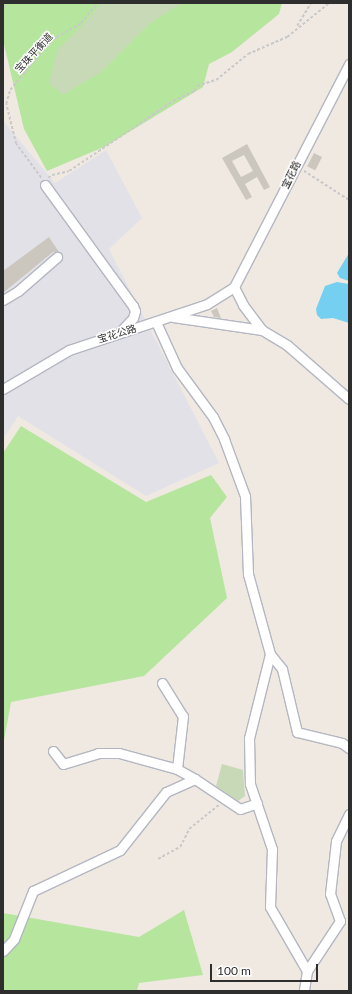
<!DOCTYPE html>
<meta charset="utf-8">
<style>
body{margin:0}
#map{position:relative;width:352px;height:994px;overflow:hidden;background:#efe9e1;font-family:Lato,"Noto Sans SC",sans-serif}
div>[style]{position:absolute}
[style*='--x']{left:calc(var(--x)*1px);top:calc(var(--y)*1px);width:calc(var(--w)*1px);rotate:calc(var(--a)*1deg)}
.industrial>*{inset:0;background:#e3e1e8}
.green>*{inset:0;background:#b6e59e}
.cemetery>*{inset:0;background:#c8d9b8}
.water>*{inset:0;background:#75cff0}
.building>*{inset:0;background:#cbc7bf;transform-origin:0 0}
.path>*{height:1.5px;margin-top:-0.75px;transform-origin:0;background:repeating-linear-gradient(90deg,#c9c9c9 0 3px,transparent 0 5px)}
.roads{filter:drop-shadow(1px 0 #b4b7c1) drop-shadow(-1px 0 #b4b7c1) drop-shadow(0 1px #b4b7c1) drop-shadow(0 -1px #b4b7c1)}
.minor>*{height:9px;margin:-4.5px;padding:0 4.5px;transform-origin:4.5px;border-radius:4.5px;background:#fff}
span{translate:-50% -50%;white-space:nowrap;text-align:center;line-height:1.15;-webkit-text-stroke:3px #fff;paint-order:stroke}
.street-label{font-size:10px;color:#2e2e2e}
.frame{position:absolute;inset:0;border:4px solid #2e2e2e;pointer-events:none}
.scale{position:absolute;left:210px;top:964px;width:108px;height:18px;box-sizing:border-box;border:2px solid #2e2e2e;border-top:0;padding-left:5px;font-size:12px;line-height:14px;white-space:nowrap;color:#2e2e2e;-webkit-text-stroke:3px #fff;paint-order:stroke}
</style>
<div id="map">
<div class="industrial">
<i style="clip-path:polygon(3px 121px,55px 183px,106px 150px,142px 218px,109px 249px,219px 463px,146px 496px,18px 416px,3px 439px)"></i>
</div>
<div class="green">
<i style="clip-path:polygon(3px 3px,282px 3px,279px 14px,232px 52px,209px 64px,203px 87px,106px 146px,47px 171px,24px 129px,3px 40px)"></i>
<i style="clip-path:polygon(21px 426px,146px 502px,211px 475px,227px 497px,210px 518px,227px 598px,144px 676px,11px 702px,3px 746px,3px 453px)"></i>
<i style="clip-path:polygon(184px 910px,203px 975px,139px 983px,137px 991px,3px 991px,3px 913px,139px 937px)"></i>
</div>
<div class="cemetery">
<i style="clip-path:polygon(101px 3px,182px 3px,149px 24px,101px 72px,63px 95px,49px 83px,58px 49px,83px 25px)"></i>
<i style="clip-path:polygon(222px 764px,243px 770px,245px 796px,238px 801px,216px 786px)"></i>
</div>
<div class="water">
<i style="clip-path:polygon(349px 253px,349px 281px,340px 278px,337px 273px)"></i>
<i style="clip-path:polygon(337px 282px,349px 284px,349px 323px,333px 318px,321px 319px,317px 315px,316px 309px,325px 286px)"></i>
</div>
<div class="building">
<i style="clip-path:polygon(evenodd,247px 144px,270px 187px,264px 190px,257px 177px,245px 184px,252px 197px,246px 200px,222px 158px,247px 144px,244px 155px,253px 171px,241px 177px,232px 161px,244px 155px)"></i>
<i style="left:314px;top:153px;width:9px;height:15px;rotate:27deg"></i>
<i style="clip-path:polygon(49px 237px,59px 252px,53px 252px,3px 293px,3px 271px)"></i>
<i style="clip-path:polygon(217px 308px,221px 318px,214px 317px,211px 311px)"></i>
</div>
<div class="path">
<i style="--x:3;--y:8;--w:6;--a:-51"></i>
<i style="--x:297;--y:26;--w:27;--a:-59"></i>
<i style="--x:304;--y:171;--w:54;--a:32.8"></i>
<i style="--x:41;--y:178;--w:42;--a:-126.3"></i>
<i style="--x:16;--y:144;--w:41;--a:-104"></i>
<i style="--x:6;--y:104;--w:15;--a:-74"></i>
<i style="--x:10;--y:90;--w:65;--a:-50"></i>
<i style="--x:52;--y:40;--w:34;--a:-30"></i>
<i style="--x:81;--y:23;--w:26;--a:-51"></i>
<i style="--x:48;--y:178;--w:5;--a:-37"></i>
<i style="--x:52;--y:175;--w:17;--a:-13"></i>
<i style="--x:69;--y:171;--w:125;--a:-33.9"></i>
<i style="--x:173;--y:101;--w:23;--a:-25"></i>
<i style="--x:194;--y:91;--w:6;--a:-59"></i>
<i style="--x:197;--y:86;--w:20;--a:-18"></i>
<i style="--x:216;--y:80;--w:41;--a:-39.1"></i>
<i style="--x:248;--y:54;--w:43;--a:-23.6"></i>
<i style="--x:287;--y:37;--w:54;--a:-39"></i>
<i style="--x:158;--y:859;--w:25;--a:-29"></i>
<i style="--x:180;--y:847;--w:20;--a:-63"></i>
<i style="--x:189;--y:829;--w:40;--a:-39"></i>
</div>
<div class="roads">
<div class="minor">
<i style="--x:45;--y:185;--w:150;--a:54"></i>
<i style="--x:133;--y:306;--w:5;--a:68"></i>
<i style="--x:135;--y:311;--w:7;--a:106"></i>
<i style="--x:133;--y:318;--w:18;--a:133"></i>
<i style="--x:234;--y:287;--w:20;--a:63"></i>
<i style="--x:243;--y:305;--w:31;--a:53"></i>
<i style="--x:262;--y:330;--w:29;--a:31"></i>
<i style="--x:287;--y:345;--w:82;--a:41.1"></i>
<i style="--x:3;--y:300;--w:17;--a:-31"></i>
<i style="--x:18;--y:291;--w:52;--a:-41.1"></i>
<i style="--x:173;--y:317;--w:90;--a:8.3"></i>
<i style="--x:156;--y:322;--w:51;--a:65.5"></i>
<i style="--x:177;--y:368;--w:61;--a:53.7"></i>
<i style="--x:213;--y:417;--w:25;--a:63"></i>
<i style="--x:224;--y:439;--w:61;--a:69.8"></i>
<i style="--x:245;--y:496;--w:78;--a:87.8"></i>
<i style="--x:248;--y:574;--w:83;--a:74.6"></i>
<i style="--x:270;--y:654;--w:87;--a:104"></i>
<i style="--x:249;--y:738;--w:46;--a:88.8"></i>
<i style="--x:250;--y:784;--w:69;--a:71.3"></i>
<i style="--x:272;--y:849;--w:58;--a:92"></i>
<i style="--x:270;--y:907;--w:74;--a:60"></i>
<i style="--x:307;--y:971;--w:20;--a:99"></i>
<i style="--x:3;--y:389;--w:77;--a:-30.6"></i>
<i style="--x:69;--y:350;--w:145;--a:-18.4"></i>
<i style="--x:207;--y:304;--w:32;--a:-32"></i>
<i style="--x:234;--y:287;--w:251;--a:-62.7"></i>
<i style="--x:270;--y:654;--w:19;--a:51"></i>
<i style="--x:282;--y:669;--w:65;--a:76.6"></i>
<i style="--x:297;--y:732;--w:46;--a:13.7"></i>
<i style="--x:342;--y:743;--w:9;--a:36"></i>
<i style="--x:162;--y:683;--w:39;--a:58"></i>
<i style="--x:183;--y:716;--w:53;--a:96.5"></i>
<i style="--x:177;--y:769;--w:21;--a:29"></i>
<i style="--x:53;--y:751;--w:16;--a:52"></i>
<i style="--x:63;--y:764;--w:37;--a:-17"></i>
<i style="--x:98;--y:753;--w:21;--a:0"></i>
<i style="--x:119;--y:753;--w:60;--a:15.4"></i>
<i style="--x:3;--y:951;--w:16;--a:-47"></i>
<i style="--x:14;--y:939;--w:52;--a:-68.4"></i>
<i style="--x:33;--y:891;--w:96;--a:-25.2"></i>
<i style="--x:120;--y:850;--w:74;--a:-51.6"></i>
<i style="--x:166;--y:792;--w:32;--a:-24"></i>
<i style="--x:195;--y:779;--w:54;--a:33.7"></i>
<i style="--x:240;--y:809;--w:18;--a:-19"></i>
<i style="--x:307;--y:971;--w:60;--a:-56.6"></i>
<i style="--x:340;--y:921;--w:29;--a:-110"></i>
<i style="--x:330;--y:894;--w:53;--a:-83.5"></i>
<i style="--x:336;--y:841;--w:30;--a:-64"></i>
</div>
</div>
<div class="street-label">
<span style="left:34px;top:53px;rotate:-47deg">宝珠平衡道</span>
<span style="left:291px;top:175px;rotate:-63deg">宝花路</span>
<span style="left:117px;top:334px;rotate:-17deg">宝花公路</span>
</div>
<div class="frame"></div>
<div class="scale">100 m</div>
</div>
